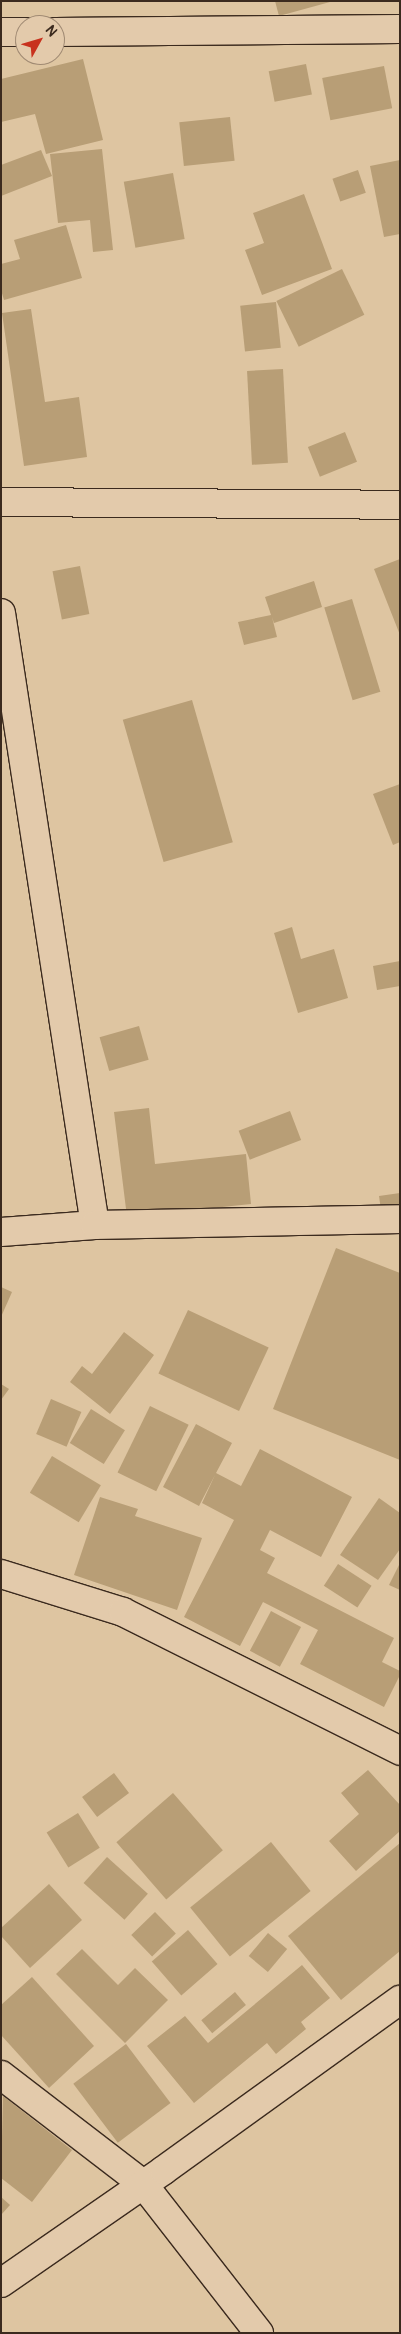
<!DOCTYPE html>
<style>
body{margin:0}
#map{position:relative;width:401px;height:2334px;overflow:hidden;background:#dec5a1;font-family:Pangolin,sans-serif}
div>[style]{position:absolute}
[style*='--x']{left:calc(var(--x)*1px);top:calc(var(--y)*1px);width:calc(var(--w)*1px);rotate:calc(var(--a)*1deg)}
.building>*{inset:0;background:#b89e76;transform-origin:0 0}
.roads{filter:drop-shadow(1px 0 #3b2a1e) drop-shadow(-1px 0 #3b2a1e) drop-shadow(0 1px #3b2a1e) drop-shadow(0 -1px #3b2a1e)}
.street>*{height:28px;margin:-14px;padding:0 14px;transform-origin:14px;border-radius:14px;background:#e3caab}
.secondary>*{height:28px;margin:-14px;padding:0 14px;transform-origin:14px;border-radius:14px;background:#e3caab}
span{translate:-50% -50%;white-space:nowrap;text-align:center;line-height:1.15;-webkit-text-stroke:5px #e3caab;paint-order:stroke}
.frame{position:absolute;inset:0;border:2px solid #3b2a1e;pointer-events:none}
.north{position:absolute;left:15px;top:15px;width:50px;height:50px;box-sizing:border-box;background:#e3caab;border:1px solid #a08a73;border-radius:50%;rotate:51deg;font-size:14px;font-weight:700;line-height:20px;text-align:center;color:#3b2a1e}
.north::after{content:'';display:block;margin:auto;width:18px;height:22px;background:#c8321e;clip-path:polygon(50% 0,100% 100%,50% 72%,0 100%)}
</style>
<div id="map">
<div class="building">
<i style="clip-path:polygon(275px 1px,330px 1px,330px 2px,279px 16px)"></i>
<i style="clip-path:polygon(83px 59px,103px 140px,46px 154px,35px 114px,1px 122px,1px 79px)"></i>
<i style="left:306px;top:64px;width:31px;height:38px;rotate:79deg"></i>
<i style="left:384px;top:66px;width:43px;height:63px;rotate:79deg"></i>
<i style="left:230px;top:117px;width:44px;height:51px;rotate:84deg"></i>
<i style="clip-path:polygon(102px 149px,113px 250px,93px 252px,90px 220px,58px 223px,50px 154px)"></i>
<i style="clip-path:polygon(41px 150px,52px 176px,1px 196px,1px 165px)"></i>
<i style="clip-path:polygon(400px 160px,400px 234px,384px 237px,370px 166px)"></i>
<i style="left:358px;top:170px;width:24px;height:27px;rotate:71deg"></i>
<i style="left:173px;top:173px;width:67px;height:50px;rotate:80deg"></i>
<i style="clip-path:polygon(304px 194px,332px 269px,262px 295px,245px 250px,264px 243px,253px 213px)"></i>
<i style="clip-path:polygon(66px 225px,82px 278px,4px 300px,1px 290px,1px 264px,20px 259px,14px 240px)"></i>
<i style="left:342px;top:269px;width:51px;height:73px;rotate:64deg"></i>
<i style="left:276px;top:302px;width:46px;height:36px;rotate:84deg"></i>
<i style="clip-path:polygon(31px 309px,45px 402px,79px 397px,87px 457px,24px 466px,2px 313px)"></i>
<i style="left:283px;top:369px;width:94px;height:36px;rotate:87deg"></i>
<i style="left:345px;top:432px;width:32px;height:40px;rotate:68deg"></i>
<i style="clip-path:polygon(400px 559px,400px 635px,374px 569px)"></i>
<i style="left:80px;top:566px;width:49px;height:28px;rotate:79deg"></i>
<i style="clip-path:polygon(314px 581px,322px 607px,274px 623px,272px 617px,277px 637px,244px 645px,238px 622px,271px 615px,265px 597px)"></i>
<i style="left:352px;top:599px;width:97px;height:29px;rotate:73deg"></i>
<i style="left:192px;top:700px;width:148px;height:72px;rotate:74deg"></i>
<i style="clip-path:polygon(400px 784px,400px 842px,393px 845px,373px 794px)"></i>
<i style="clip-path:polygon(292px 927px,301px 959px,334px 949px,348px 998px,298px 1013px,274px 933px)"></i>
<i style="clip-path:polygon(400px 961px,400px 986px,377px 990px,373px 966px)"></i>
<i style="left:139px;top:1026px;width:35px;height:41px;rotate:74deg"></i>
<i style="clip-path:polygon(149px 1108px,155px 1164px,246px 1154px,251px 1204px,127px 1217px,114px 1112px)"></i>
<i style="left:290px;top:1111px;width:31px;height:55px;rotate:69deg"></i>
<i style="clip-path:polygon(400px 1193px,400px 1229px,384px 1231px,379px 1196px)"></i>
<i style="clip-path:polygon(336px 1248px,400px 1273px,400px 1460px,273px 1409px)"></i>
<i style="clip-path:polygon(1px 1287px,12px 1292px,1px 1317px)"></i>
<i style="left:188px;top:1310px;width:89px;height:70px;rotate:25deg"></i>
<i style="clip-path:polygon(124px 1332px,154px 1355px,110px 1414px,70px 1382px,82px 1366px,92px 1374px)"></i>
<i style="clip-path:polygon(1px 1384px,9px 1389px,1px 1400px)"></i>
<i style="left:51px;top:1399px;width:33px;height:38px;rotate:23deg"></i>
<i style="left:150px;top:1406px;width:43px;height:74px;rotate:26deg"></i>
<i style="left:91px;top:1409px;width:40px;height:40px;rotate:32deg"></i>
<i style="clip-path:polygon(196px 1424px,232px 1443px,216px 1473px,241px 1486px,260px 1449px,352px 1497px,321px 1557px,270px 1530px,260px 1550px,275px 1558px,267px 1573px,394px 1638px,382px 1662px,400px 1671px,400px 1675px,384px 1707px,300px 1664px,318px 1630px,263px 1602px,240px 1646px,184px 1617px,234px 1520px,202px 1503px,215px 1475px,199px 1506px,163px 1487px)"></i>
<i style="left:52px;top:1456px;width:57px;height:43px;rotate:31deg"></i>
<i style="clip-path:polygon(100px 1497px,138px 1509px,135px 1516px,202px 1538px,177px 1610px,74px 1575px)"></i>
<i style="clip-path:polygon(379px 1498px,400px 1513px,400px 1549px,378px 1580px,340px 1555px)"></i>
<i style="clip-path:polygon(400px 1563px,400px 1590px,389px 1585px)"></i>
<i style="left:338px;top:1564px;width:40px;height:26px;rotate:33deg"></i>
<i style="left:271px;top:1611px;width:34px;height:45px;rotate:28deg"></i>
<i style="clip-path:polygon(368px 1770px,400px 1805px,400px 1831px,356px 1871px,329px 1841px,359px 1814px,341px 1793px)"></i>
<i style="left:114px;top:1773px;width:25px;height:40px;rotate:53deg"></i>
<i style="left:173px;top:1793px;width:76px;height:75px;rotate:49deg"></i>
<i style="left:78px;top:1813px;width:41px;height:37px;rotate:58deg"></i>
<i style="left:271px;top:1842px;width:63px;height:104px;rotate:51deg"></i>
<i style="clip-path:polygon(400px 1843px,400px 1951px,341px 2000px,288px 1936px)"></i>
<i style="left:107px;top:1857px;width:55px;height:35px;rotate:42deg"></i>
<i style="clip-path:polygon(49px 1884px,82px 1920px,30px 1968px,1px 1936px,1px 1928px)"></i>
<i style="left:155px;top:1912px;width:30px;height:33px;rotate:46deg"></i>
<i style="left:188px;top:1930px;width:45px;height:48px;rotate:49deg"></i>
<i style="left:268px;top:1933px;width:25px;height:30px;rotate:40deg"></i>
<i style="clip-path:polygon(82px 1949px,118px 1985px,135px 1968px,168px 2000px,125px 2043px,56px 1974px)"></i>
<i style="clip-path:polygon(302px 1965px,330px 1998px,301px 2022px,306px 2029px,276px 2054px,267px 2043px,194px 2103px,147px 2046px,185px 2016px,208px 2043px)"></i>
<i style="clip-path:polygon(32px 1977px,94px 2046px,49px 2088px,1px 2035px,1px 2005px)"></i>
<i style="left:235px;top:1992px;width:17px;height:44px;rotate:50deg"></i>
<i style="left:126px;top:2044px;width:74px;height:66px;rotate:53deg"></i>
<i style="clip-path:polygon(3px 2096px,72px 2150px,32px 2202px,1px 2178px)"></i>
<i style="clip-path:polygon(1px 2197px,10px 2205px,1px 2215px)"></i>
</div>
<div class="roads">
<div class="street">
<i style="--x:1;--y:32;--w:24;--a:0"></i>
<i style="--x:55;--y:32;--w:345;--a:-0.5"></i>
<i style="--x:1;--y:502;--w:399;--a:0.4"></i>
<i style="--x:1;--y:613;--w:619;--a:81.27"></i>
<i style="--x:1;--y:1232;--w:94;--a:-4.3"></i>
<i style="--x:95;--y:1225;--w:305;--a:-1.1"></i>
<i style="--x:1;--y:2075;--w:179;--a:37.5"></i>
<i style="--x:143;--y:2184;--w:189;--a:52.1"></i>
<i style="--x:1;--y:2283;--w:198;--a:-34.7"></i>
<i style="--x:164;--y:2170;--w:291;--a:-35.8"></i>
</div>
<div class="secondary">
<i style="--x:1;--y:1574;--w:128;--a:17.3"></i>
<i style="--x:123;--y:1612;--w:310;--a:26.6"></i>
</div>
</div>
<div class="frame"></div>
<div class="north">N</div>
</div>
